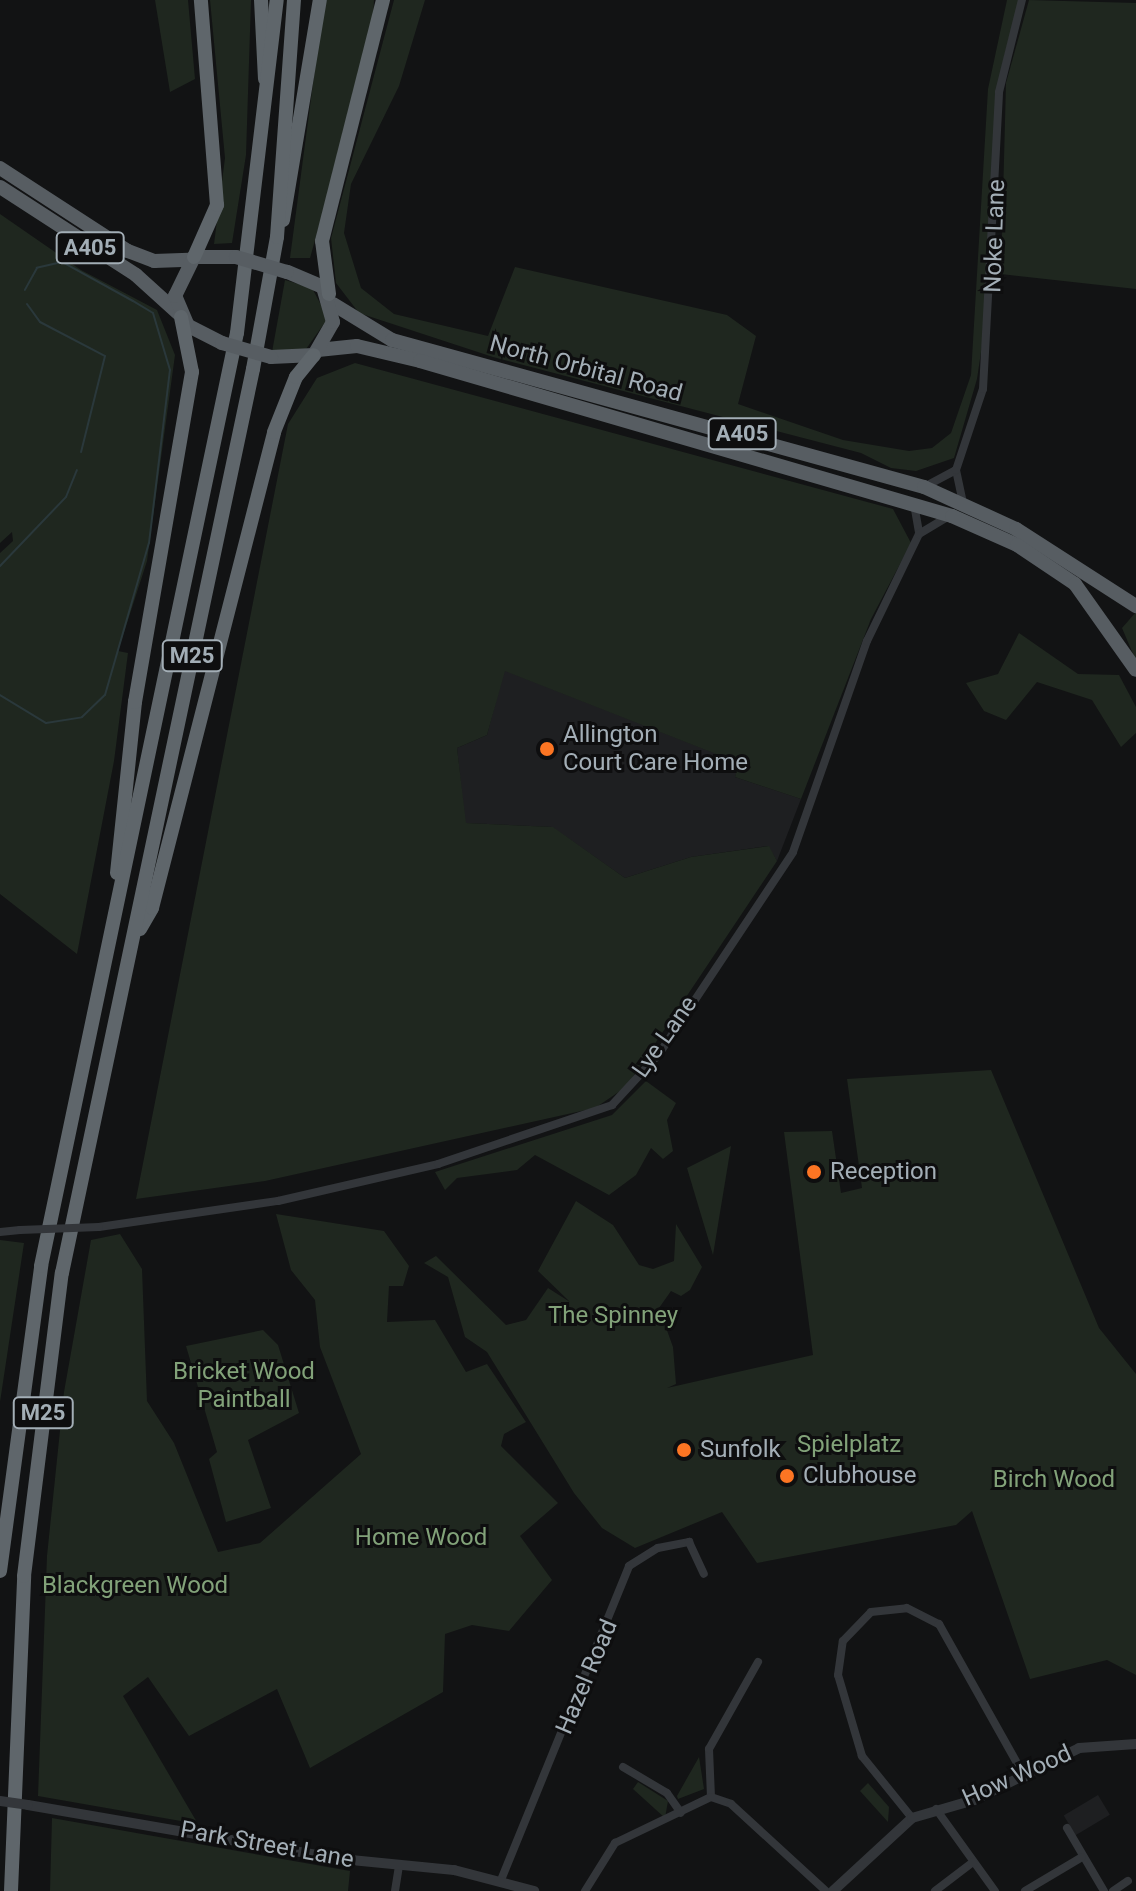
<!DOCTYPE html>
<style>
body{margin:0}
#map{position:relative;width:1136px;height:1891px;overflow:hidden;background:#121314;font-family:Roboto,sans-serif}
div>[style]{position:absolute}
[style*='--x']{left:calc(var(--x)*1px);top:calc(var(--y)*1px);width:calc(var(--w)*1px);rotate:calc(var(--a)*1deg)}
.built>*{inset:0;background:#1e1f21;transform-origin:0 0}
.green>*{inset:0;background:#1f271f}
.stream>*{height:2px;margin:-1px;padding:0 1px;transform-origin:1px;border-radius:1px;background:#2a383b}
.minor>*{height:8px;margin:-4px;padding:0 4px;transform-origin:4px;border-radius:4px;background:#33363a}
.tertiary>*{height:10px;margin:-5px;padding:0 5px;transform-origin:5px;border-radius:5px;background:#33363a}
.trunk>*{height:14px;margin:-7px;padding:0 7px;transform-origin:7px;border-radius:7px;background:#575d62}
.motorway>*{height:14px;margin:-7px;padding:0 7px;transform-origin:7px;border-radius:7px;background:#5f666b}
.minor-bridge>*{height:8px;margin:-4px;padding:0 4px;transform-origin:4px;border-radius:4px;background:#33363a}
.tertiary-bridge>*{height:10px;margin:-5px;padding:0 5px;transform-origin:5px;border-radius:5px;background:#33363a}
.trunk-bridge>*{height:14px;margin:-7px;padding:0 7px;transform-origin:7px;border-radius:7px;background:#575d62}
.dots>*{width:22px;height:22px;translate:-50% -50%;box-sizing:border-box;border:4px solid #0e0e0f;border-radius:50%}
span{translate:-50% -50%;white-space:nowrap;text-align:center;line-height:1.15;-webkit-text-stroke:6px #0e0e0f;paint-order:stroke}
.shield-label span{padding:2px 6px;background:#0e0e0f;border:2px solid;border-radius:6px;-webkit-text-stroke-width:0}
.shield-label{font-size:22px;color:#a3aeb6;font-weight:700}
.street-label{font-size:24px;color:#a3aeb6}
.poi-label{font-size:24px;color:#a3aeb6}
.left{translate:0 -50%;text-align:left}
.park-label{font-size:24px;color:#82a279}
</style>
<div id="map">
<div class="built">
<i style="clip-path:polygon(504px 670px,740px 763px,735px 777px,801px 799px,777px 861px,768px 846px,691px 857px,625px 878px,552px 827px,465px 823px,457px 748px,487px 735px)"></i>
<i style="left:1098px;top:1795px;width:23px;height:40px;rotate:59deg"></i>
</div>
<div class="green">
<i style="clip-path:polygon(155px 0,188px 0,195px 79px,170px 92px)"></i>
<i style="clip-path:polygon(210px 0,251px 0,246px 155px,232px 243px,214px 244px,225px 158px)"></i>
<i style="clip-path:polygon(324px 0,374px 0,372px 38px,310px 258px,290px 258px)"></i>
<i style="clip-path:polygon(394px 0,425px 0,399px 86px,351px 184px,344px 233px,361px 288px,394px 314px,488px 336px,515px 267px,727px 315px,756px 336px,738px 404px,843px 440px,909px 451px,932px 448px,951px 433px,971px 375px,988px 89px,1007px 0,1019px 0,1004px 57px,992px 278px,977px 379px,954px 458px,916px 471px,891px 468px,861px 453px,493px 357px,359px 313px,336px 283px,331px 238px)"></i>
<i style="clip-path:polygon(1029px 0,1136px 3px,1136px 289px,1001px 274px,1006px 83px)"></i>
<i style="clip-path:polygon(0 214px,81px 270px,157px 310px,175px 355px,147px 561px,118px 651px,128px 653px,114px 761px,77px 954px,0 894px,0 553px,13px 541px,12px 532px,0 543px)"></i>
<i style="clip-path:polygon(285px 280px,312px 288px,328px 318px,304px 352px,272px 352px)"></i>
<i style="clip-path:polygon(355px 363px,893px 509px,911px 543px,871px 619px,801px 799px,735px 777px,739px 763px,505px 671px,487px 735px,457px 748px,466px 823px,553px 827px,625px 878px,691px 857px,769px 846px,777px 861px,626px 1087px,595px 1108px,265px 1181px,136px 1199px,288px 424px,317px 378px)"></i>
<i style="clip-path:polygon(1136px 612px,1136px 661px,1122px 628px)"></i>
<i style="clip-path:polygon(1019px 633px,1078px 674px,1119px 675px,1136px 707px,1136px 733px,1121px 747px,1092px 700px,1037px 682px,1006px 720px,984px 711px,966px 683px,998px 674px)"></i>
<i style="clip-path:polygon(991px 1070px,1099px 1328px,1136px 1374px,1136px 1675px,1107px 1660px,1030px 1679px,972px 1511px,956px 1525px,757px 1563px,722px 1512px,635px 1548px,602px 1528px,574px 1493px,487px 1352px,465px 1337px,448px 1277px,424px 1263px,436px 1256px,506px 1325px,526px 1320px,548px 1288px,570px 1302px,538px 1271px,576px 1201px,613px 1225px,639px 1265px,653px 1269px,674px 1261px,676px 1224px,702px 1267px,690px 1290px,681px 1296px,671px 1291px,659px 1308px,673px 1347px,676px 1384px,667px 1388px,813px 1355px,784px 1132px,832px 1131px,841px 1193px,862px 1188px,847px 1079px)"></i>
<i style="clip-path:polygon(646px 1081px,676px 1103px,667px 1120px,673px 1151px,663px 1159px,651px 1148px,636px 1175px,609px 1195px,535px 1155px,517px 1170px,457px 1178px,445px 1190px,435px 1172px,612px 1115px)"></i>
<i style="clip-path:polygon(731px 1146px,713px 1255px,687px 1168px)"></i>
<i style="clip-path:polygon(276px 1214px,384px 1231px,409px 1266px,403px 1286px,389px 1286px,387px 1322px,435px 1320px,466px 1372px,487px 1364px,526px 1422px,504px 1434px,501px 1446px,558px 1503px,520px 1536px,552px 1580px,509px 1631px,472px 1625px,445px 1634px,443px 1692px,310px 1768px,277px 1689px,189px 1736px,148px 1677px,123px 1696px,198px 1824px,38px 1796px,47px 1556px,64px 1392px,91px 1240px,120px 1234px,142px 1269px,147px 1401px,174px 1443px,218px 1552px,260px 1543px,361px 1454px,320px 1347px,315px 1300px,291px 1270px)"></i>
<i style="clip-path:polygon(0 1240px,24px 1243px,0 1402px)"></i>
<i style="clip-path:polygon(263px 1330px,278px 1345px,299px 1413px,248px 1440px,271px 1508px,226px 1522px,209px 1459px,217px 1452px,186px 1346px)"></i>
<i style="clip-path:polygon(699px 1757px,704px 1789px,678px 1799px,677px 1796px)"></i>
<i style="clip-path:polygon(638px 1782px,668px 1801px,665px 1818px,633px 1789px)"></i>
<i style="clip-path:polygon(868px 1783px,889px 1807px,888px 1822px,860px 1791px)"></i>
<i style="clip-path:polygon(52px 1818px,350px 1871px,348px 1891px,50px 1891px)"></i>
</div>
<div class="stream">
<i style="--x:27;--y:304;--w:22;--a:54"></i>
<i style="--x:40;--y:322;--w:73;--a:27.6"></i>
<i style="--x:105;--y:356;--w:99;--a:104"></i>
<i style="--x:0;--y:566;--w:95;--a:-46.3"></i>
<i style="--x:66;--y:497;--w:29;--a:-68"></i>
<i style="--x:0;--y:695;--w:54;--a:31.3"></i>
<i style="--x:46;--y:723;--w:36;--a:-9"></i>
<i style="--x:82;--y:717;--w:32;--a:-44"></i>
<i style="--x:105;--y:695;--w:158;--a:-73.9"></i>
<i style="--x:149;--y:543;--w:174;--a:-83.1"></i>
<i style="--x:170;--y:370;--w:59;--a:-106.6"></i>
<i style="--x:153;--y:313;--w:23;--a:-149"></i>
<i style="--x:133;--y:301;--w:81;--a:-151.2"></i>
<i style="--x:62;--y:262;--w:26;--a:167"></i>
<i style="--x:37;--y:268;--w:25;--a:119"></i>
</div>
<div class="minor">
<i style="--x:956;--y:470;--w:33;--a:78"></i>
<i style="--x:924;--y:487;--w:36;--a:-28"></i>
<i style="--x:956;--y:470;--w:85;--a:-71.6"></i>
<i style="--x:983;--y:389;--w:297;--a:-86.9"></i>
<i style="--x:999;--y:92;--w:95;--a:-76"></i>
<i style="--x:914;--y:504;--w:29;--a:80"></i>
<i style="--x:99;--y:1227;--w:181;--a:-8.3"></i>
<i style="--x:278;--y:1201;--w:164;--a:-13"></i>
<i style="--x:438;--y:1164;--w:184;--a:-18.7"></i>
<i style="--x:612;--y:1105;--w:69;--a:-47.3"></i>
<i style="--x:659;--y:1054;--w:242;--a:-56.4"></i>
<i style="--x:793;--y:852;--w:224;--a:-70.7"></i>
<i style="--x:867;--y:641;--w:119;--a:-64.1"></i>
<i style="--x:919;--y:534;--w:33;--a:-31"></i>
<i style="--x:0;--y:1232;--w:20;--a:-6"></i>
<i style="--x:623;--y:1767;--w:51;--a:30.6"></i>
<i style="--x:667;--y:1793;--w:24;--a:55"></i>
<i style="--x:711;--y:1797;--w:48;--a:-92.4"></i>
<i style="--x:709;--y:1749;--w:100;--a:-60.6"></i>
<i style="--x:936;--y:1809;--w:101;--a:54.3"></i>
<i style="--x:912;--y:1818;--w:80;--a:-128.9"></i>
<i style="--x:862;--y:1756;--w:84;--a:-106.5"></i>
<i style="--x:838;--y:1675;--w:34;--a:-82"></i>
<i style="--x:843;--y:1641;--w:40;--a:-46"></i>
<i style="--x:871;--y:1612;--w:36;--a:-6"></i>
<i style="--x:907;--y:1608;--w:36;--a:27"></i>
<i style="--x:939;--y:1624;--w:176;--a:60.7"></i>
<i style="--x:1067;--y:1828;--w:73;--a:59.6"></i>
<i style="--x:501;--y:1880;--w:339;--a:-67.8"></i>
<i style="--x:629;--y:1566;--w:34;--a:-32"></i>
<i style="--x:658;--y:1548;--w:32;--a:-11"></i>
<i style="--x:689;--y:1542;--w:35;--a:65"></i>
<i style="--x:395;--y:1891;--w:26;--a:-81"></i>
<i style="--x:585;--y:1891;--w:57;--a:-58"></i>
<i style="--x:615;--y:1843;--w:106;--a:-25.6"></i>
<i style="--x:711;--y:1797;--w:21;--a:19"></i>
<i style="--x:731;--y:1804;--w:129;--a:42.5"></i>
<i style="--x:935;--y:1891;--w:48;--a:-37.3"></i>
<i style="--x:1025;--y:1891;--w:66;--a:-30.8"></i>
<i style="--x:1113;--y:1891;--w:18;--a:-34"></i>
</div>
<div class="tertiary">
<i style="--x:28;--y:1805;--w:318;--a:9.8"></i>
<i style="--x:341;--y:1859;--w:114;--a:5.6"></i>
<i style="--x:454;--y:1870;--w:83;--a:14.7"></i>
<i style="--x:833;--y:1891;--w:108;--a:-42.7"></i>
<i style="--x:912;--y:1818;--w:65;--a:-16.2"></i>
<i style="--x:974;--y:1800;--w:117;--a:-26.3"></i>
<i style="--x:1079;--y:1748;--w:57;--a:-4"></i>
</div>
<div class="trunk">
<i style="--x:0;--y:168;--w:153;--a:33"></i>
<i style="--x:128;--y:251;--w:28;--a:21"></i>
<i style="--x:154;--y:261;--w:35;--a:-2"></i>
<i style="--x:0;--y:187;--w:162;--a:32.9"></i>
<i style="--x:136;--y:275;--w:57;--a:42.1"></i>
<i style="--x:333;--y:304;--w:69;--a:31.4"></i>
<i style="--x:392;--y:340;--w:552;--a:15.45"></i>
<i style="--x:924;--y:487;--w:101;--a:24.5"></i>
<i style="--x:1016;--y:529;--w:143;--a:32.7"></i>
<i style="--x:222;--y:343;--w:38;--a:-153"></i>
<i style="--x:188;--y:326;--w:33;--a:-113"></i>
<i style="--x:175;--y:296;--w:43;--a:-64"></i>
<i style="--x:194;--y:257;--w:42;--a:0"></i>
<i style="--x:318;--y:350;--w:39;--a:-6"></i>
<i style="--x:357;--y:346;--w:65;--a:13.4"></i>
<i style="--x:420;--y:361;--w:554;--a:16.24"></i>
<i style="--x:952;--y:516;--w:71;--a:24"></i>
<i style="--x:1017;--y:545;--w:70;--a:33.9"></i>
<i style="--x:1075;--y:584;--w:105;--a:54.7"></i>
<i style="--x:271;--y:357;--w:43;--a:-2.7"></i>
<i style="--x:314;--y:355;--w:38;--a:-60"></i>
<i style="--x:333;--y:322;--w:36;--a:-106"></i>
<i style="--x:323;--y:287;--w:39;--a:-157"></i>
</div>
<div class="motorway">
<i style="--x:261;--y:0;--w:79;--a:87.1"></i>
<i style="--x:283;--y:220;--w:223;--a:-80.5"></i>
<i style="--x:194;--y:257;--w:57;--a:-66.1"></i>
<i style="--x:217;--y:205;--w:206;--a:-94.5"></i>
<i style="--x:329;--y:294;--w:53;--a:-97.5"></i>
<i style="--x:322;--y:241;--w:249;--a:-75.8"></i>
<i style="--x:117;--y:873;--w:172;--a:-84"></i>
<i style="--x:135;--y:702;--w:335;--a:-80.2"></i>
<i style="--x:192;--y:372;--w:56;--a:-101.3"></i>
<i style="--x:140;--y:929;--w:24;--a:-60"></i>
<i style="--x:152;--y:908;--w:491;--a:-75.6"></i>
<i style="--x:274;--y:432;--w:59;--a:-68.2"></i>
<i style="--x:296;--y:377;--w:28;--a:-51"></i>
<i style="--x:0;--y:1571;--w:308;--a:-82.3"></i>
<i style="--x:41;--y:1266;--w:953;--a:-78.14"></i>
<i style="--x:237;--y:333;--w:335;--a:-83.2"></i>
<i style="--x:11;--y:1891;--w:315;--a:-87.6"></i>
<i style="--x:24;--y:1576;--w:305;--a:-82.9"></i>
<i style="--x:62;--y:1273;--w:924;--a:-78.07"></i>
<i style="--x:253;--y:369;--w:134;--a:-79.7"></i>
<i style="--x:277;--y:237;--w:238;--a:-85.9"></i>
</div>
<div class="minor-bridge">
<i style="--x:20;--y:1230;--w:79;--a:-2.2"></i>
</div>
<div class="tertiary-bridge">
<i style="--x:0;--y:1801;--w:28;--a:8"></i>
</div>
<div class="trunk-bridge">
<i style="--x:236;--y:257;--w:53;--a:16.4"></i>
<i style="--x:222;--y:343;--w:51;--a:15.9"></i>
</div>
<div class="dots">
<i style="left:547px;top:749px;background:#fc7523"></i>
<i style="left:814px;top:1172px;background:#fc7523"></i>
<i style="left:684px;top:1450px;background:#fc7523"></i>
<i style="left:787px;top:1476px;background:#fc7523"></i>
</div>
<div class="shield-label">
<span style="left:90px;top:248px">A405</span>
<span style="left:742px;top:434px">A405</span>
<span style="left:192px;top:656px">M25</span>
<span style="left:43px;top:1413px">M25</span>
</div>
<div class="street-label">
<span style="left:995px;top:236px;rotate:-88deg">Noke Lane</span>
<span style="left:586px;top:369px;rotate:15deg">North Orbital Road</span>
<span style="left:665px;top:1037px;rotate:-55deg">Lye Lane</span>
<span style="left:587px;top:1677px;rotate:-67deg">Hazel Road</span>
<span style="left:1017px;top:1776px;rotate:-24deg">How Wood</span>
<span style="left:267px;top:1845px;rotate:10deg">Park Street Lane</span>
</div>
<div class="poi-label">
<span class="left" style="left:563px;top:749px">Allington<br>Court Care Home</span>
<span class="left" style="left:830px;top:1172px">Reception</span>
<span class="left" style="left:700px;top:1450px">Sunfolk</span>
<span class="left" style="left:803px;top:1476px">Clubhouse</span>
</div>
<div class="park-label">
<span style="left:613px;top:1316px">The Spinney</span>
<span style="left:244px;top:1386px">Bricket Wood<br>Paintball</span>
<span style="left:849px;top:1445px">Spielplatz</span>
<span style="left:1054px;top:1480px">Birch Wood</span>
<span style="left:421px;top:1538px">Home Wood</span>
<span style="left:135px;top:1586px">Blackgreen Wood</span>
</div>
</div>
